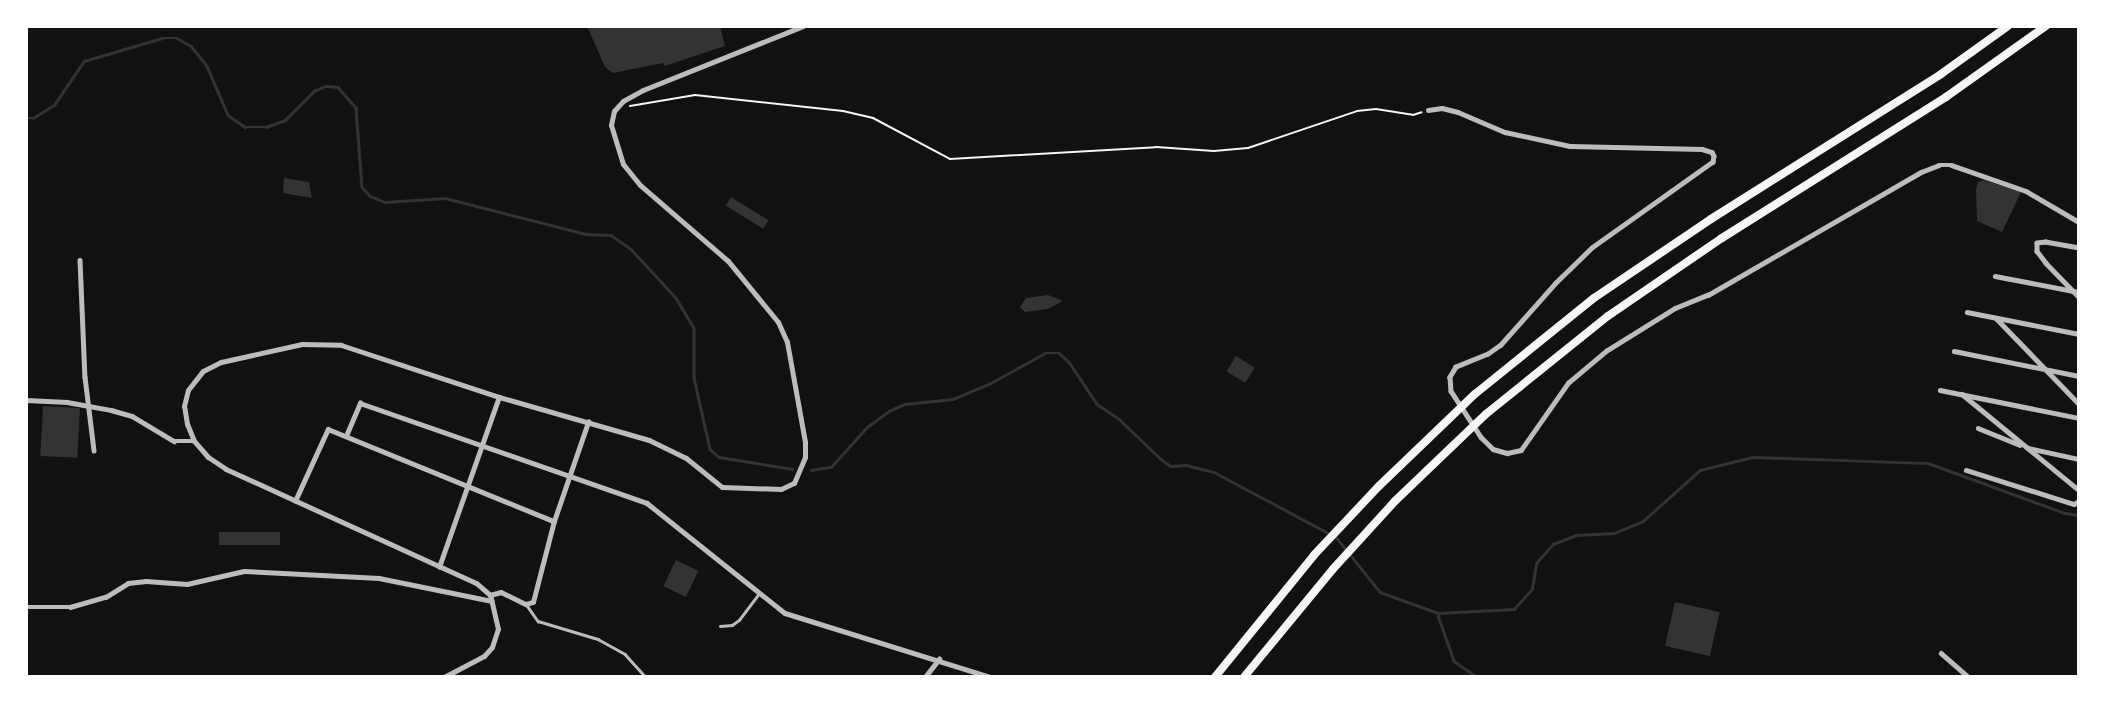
<!DOCTYPE html>
<style>
body{margin:0}
#map{position:relative;width:2105px;height:703px;overflow:hidden;background:#111;font-family:"Varela Round",sans-serif}
div>[style]{position:absolute}
[style*='--x']{left:calc(var(--x)*1px);top:calc(var(--y)*1px);width:calc(var(--w)*1px);rotate:calc(var(--a)*1deg)}
.water>*{inset:0;background:#333;transform-origin:0 0}
.stream>*{height:2.5px;margin:-1.25px;padding:0 1.25px;transform-origin:1.25px;border-radius:1.25px;background:#333}
.path>*{height:2px;margin:-1px;padding:0 1px;transform-origin:1px;border-radius:1px;background:#f5f5f5}
.service>*{height:2.5px;margin:-1.25px;padding:0 1.25px;transform-origin:1.25px;border-radius:1.25px;background:#bcbcbc}
.minor>*{height:4.5px;margin:-2.25px;padding:0 2.25px;transform-origin:2.25px;border-radius:2.25px;background:#bcbcbc}
.tertiary>*{height:5px;margin:-2.5px;padding:0 2.5px;transform-origin:2.5px;border-radius:2.5px;background:#bcbcbc}
.motorway>*{height:8px;margin:-4px;padding:0 4px;transform-origin:4px;border-radius:4px;background:#f5f5f5}
span{translate:-50% -50%;white-space:nowrap;text-align:center;line-height:1.15;-webkit-text-stroke:5px #fff;paint-order:stroke}
.frame{position:absolute;inset:0;border:28px solid #fff;pointer-events:none}
</style>
<div id="map">
<div class="water">
<i style="clip-path:polygon(587px 26px,720px 26px,725px 46px,665px 66px,663px 63px,613px 73px,605px 67px)"></i>
<i style="clip-path:polygon(284px 178px,309px 182px,312px 198px,283px 193px)"></i>
<i style="clip-path:polygon(1984px 180px,2021px 192px,2002px 232px,1977px 221px,1976px 189px,1978px 182px)"></i>
<i style="left:731px;top:197px;width:44px;height:10px;rotate:32deg"></i>
<i style="clip-path:polygon(1048px 295px,1063px 301px,1048px 309px,1025px 312px,1020px 307px,1026px 298px)"></i>
<i style="left:1236px;top:356px;width:22px;height:18px;rotate:32deg"></i>
<i style="left:43px;top:406px;width:37px;height:50px;rotate:3deg"></i>
<i style="left:219px;top:532px;width:61px;height:13px"></i>
<i style="left:676px;top:560px;width:25px;height:29px;rotate:26deg"></i>
<i style="left:1675px;top:602px;width:46px;height:45px;rotate:13deg"></i>
</div>
<div class="stream">
<i style="--x:26;--y:118;--w:7;--a:0"></i>
<i style="--x:33;--y:118;--w:25;--a:-32"></i>
<i style="--x:54;--y:105;--w:53;--a:-55.7"></i>
<i style="--x:84;--y:61;--w:81;--a:-16.4"></i>
<i style="--x:162;--y:38;--w:15;--a:0"></i>
<i style="--x:177;--y:38;--w:16;--a:30"></i>
<i style="--x:191;--y:46;--w:26;--a:51"></i>
<i style="--x:207;--y:66;--w:53;--a:66.8"></i>
<i style="--x:228;--y:115;--w:21;--a:35"></i>
<i style="--x:245;--y:127;--w:21;--a:0"></i>
<i style="--x:266;--y:127;--w:20;--a:-20"></i>
<i style="--x:285;--y:120;--w:41;--a:-45"></i>
<i style="--x:314;--y:91;--w:13;--a:-23"></i>
<i style="--x:326;--y:86;--w:12;--a:5"></i>
<i style="--x:338;--y:87;--w:28;--a:49"></i>
<i style="--x:356;--y:108;--w:79;--a:85.7"></i>
<i style="--x:362;--y:187;--w:12;--a:48"></i>
<i style="--x:370;--y:196;--w:16;--a:22"></i>
<i style="--x:385;--y:202;--w:60;--a:-3.8"></i>
<i style="--x:445;--y:198;--w:146;--a:14.3"></i>
<i style="--x:586;--y:234;--w:25;--a:2"></i>
<i style="--x:611;--y:235;--w:24;--a:35"></i>
<i style="--x:631;--y:249;--w:67;--a:47.4"></i>
<i style="--x:676;--y:298;--w:35;--a:59"></i>
<i style="--x:694;--y:328;--w:50;--a:90"></i>
<i style="--x:694;--y:378;--w:73;--a:77.3"></i>
<i style="--x:710;--y:449;--w:12;--a:42"></i>
<i style="--x:719;--y:457;--w:74;--a:9.3"></i>
<i style="--x:811;--y:470;--w:20;--a:-9"></i>
<i style="--x:831;--y:467;--w:54;--a:-48"></i>
<i style="--x:867;--y:427;--w:27;--a:-36"></i>
<i style="--x:889;--y:411;--w:17;--a:-24"></i>
<i style="--x:905;--y:404;--w:48;--a:-5.9"></i>
<i style="--x:953;--y:399;--w:39;--a:-23"></i>
<i style="--x:989;--y:384;--w:64;--a:-29"></i>
<i style="--x:1045;--y:353;--w:14;--a:0"></i>
<i style="--x:1059;--y:353;--w:13;--a:42"></i>
<i style="--x:1069;--y:362;--w:50;--a:56.3"></i>
<i style="--x:1097;--y:404;--w:27;--a:34"></i>
<i style="--x:1119;--y:419;--w:59;--a:43.6"></i>
<i style="--x:1162;--y:460;--w:11;--a:34"></i>
<i style="--x:1171;--y:466;--w:15;--a:-4"></i>
<i style="--x:1186;--y:465;--w:29;--a:14"></i>
<i style="--x:1214;--y:472;--w:132;--a:28.1"></i>
<i style="--x:1336;--y:537;--w:70;--a:51.3"></i>
<i style="--x:1380;--y:592;--w:62;--a:19.9"></i>
<i style="--x:1438;--y:613;--w:76;--a:-3"></i>
<i style="--x:1514;--y:609;--w:27;--a:-48"></i>
<i style="--x:1532;--y:589;--w:26;--a:-81"></i>
<i style="--x:1536;--y:563;--w:25;--a:-48"></i>
<i style="--x:1553;--y:544;--w:26;--a:-21"></i>
<i style="--x:1577;--y:535;--w:37;--a:-3"></i>
<i style="--x:1614;--y:533;--w:31;--a:-22"></i>
<i style="--x:1643;--y:521;--w:76;--a:-41.8"></i>
<i style="--x:1700;--y:470;--w:55;--a:-13.8"></i>
<i style="--x:1753;--y:457;--w:175;--a:2"></i>
<i style="--x:1928;--y:463;--w:146;--a:20.1"></i>
<i style="--x:2065;--y:513;--w:14;--a:8"></i>
<i style="--x:1438;--y:615;--w:49;--a:70.8"></i>
<i style="--x:1454;--y:661;--w:28;--a:35"></i>
</div>
<div class="path">
<i style="--x:630;--y:106;--w:66;--a:-9.6"></i>
<i style="--x:695;--y:95;--w:149;--a:6.2"></i>
<i style="--x:843;--y:111;--w:31;--a:13"></i>
<i style="--x:873;--y:118;--w:87;--a:28"></i>
<i style="--x:950;--y:159;--w:206;--a:-3.3"></i>
<i style="--x:1156;--y:147;--w:58;--a:3.9"></i>
<i style="--x:1214;--y:151;--w:34;--a:-5"></i>
<i style="--x:1248;--y:148;--w:115;--a:-18.7"></i>
<i style="--x:1357;--y:111;--w:19;--a:-6"></i>
<i style="--x:1376;--y:109;--w:37;--a:9"></i>
<i style="--x:1413;--y:115;--w:9;--a:-18"></i>
</div>
<div class="service">
<i style="--x:526;--y:604;--w:21;--a:55"></i>
<i style="--x:538;--y:621;--w:63;--a:16.7"></i>
<i style="--x:598;--y:639;--w:31;--a:29"></i>
<i style="--x:625;--y:654;--w:31;--a:48"></i>
<i style="--x:720;--y:626;--w:12;--a:-5"></i>
<i style="--x:732;--y:625;--w:9;--a:-36"></i>
<i style="--x:739;--y:620;--w:34;--a:-53"></i>
</div>
<div class="minor">
<i style="--x:1428;--y:110;--w:14;--a:-8"></i>
<i style="--x:1442;--y:108;--w:16;--a:14"></i>
<i style="--x:1458;--y:112;--w:51;--a:23.1"></i>
<i style="--x:1505;--y:132;--w:66;--a:12.2"></i>
<i style="--x:1570;--y:146;--w:132;--a:1.3"></i>
<i style="--x:1702;--y:149;--w:10;--a:17"></i>
<i style="--x:1712;--y:152;--w:4;--a:63"></i>
<i style="--x:1714;--y:156;--w:6;--a:99"></i>
<i style="--x:1713;--y:162;--w:148;--a:144.6"></i>
<i style="--x:1592;--y:248;--w:50;--a:135.8"></i>
<i style="--x:1556;--y:283;--w:83;--a:131.6"></i>
<i style="--x:1501;--y:345;--w:16;--a:145"></i>
<i style="--x:1488;--y:354;--w:35;--a:158"></i>
<i style="--x:1456;--y:367;--w:12;--a:121"></i>
<i style="--x:1450;--y:377;--w:14;--a:86"></i>
<i style="--x:1451;--y:391;--w:55;--a:56.9"></i>
<i style="--x:1481;--y:437;--w:17;--a:45"></i>
<i style="--x:1493;--y:449;--w:15;--a:16"></i>
<i style="--x:1507;--y:453;--w:14;--a:-12"></i>
<i style="--x:1521;--y:450;--w:82;--a:-55"></i>
<i style="--x:1568;--y:383;--w:50;--a:-40.1"></i>
<i style="--x:1606;--y:351;--w:81;--a:-31.9"></i>
<i style="--x:1675;--y:308;--w:35;--a:-22"></i>
<i style="--x:1708;--y:295;--w:246;--a:-30"></i>
<i style="--x:1921;--y:172;--w:19;--a:-21"></i>
<i style="--x:1939;--y:165;--w:12;--a:0"></i>
<i style="--x:1951;--y:165;--w:79;--a:19.1"></i>
<i style="--x:2026;--y:191;--w:61;--a:30.3"></i>
<i style="--x:2079;--y:248;--w:34;--a:-170"></i>
<i style="--x:2046;--y:242;--w:9;--a:174"></i>
<i style="--x:2037;--y:243;--w:8;--a:90"></i>
<i style="--x:2037;--y:251;--w:15;--a:53"></i>
<i style="--x:2046;--y:263;--w:47;--a:45.9"></i>
<i style="--x:80;--y:260;--w:117;--a:87.6"></i>
<i style="--x:85;--y:377;--w:74;--a:83"></i>
<i style="--x:1995;--y:276;--w:86;--a:10.8"></i>
<i style="--x:1967;--y:312;--w:114;--a:11.1"></i>
<i style="--x:1996;--y:318;--w:120;--a:46"></i>
<i style="--x:1954;--y:351;--w:127;--a:11.3"></i>
<i style="--x:1940;--y:390;--w:142;--a:11.4"></i>
<i style="--x:1962;--y:394;--w:151;--a:39.4"></i>
<i style="--x:26;--y:400;--w:41;--a:2.8"></i>
<i style="--x:67;--y:402;--w:45;--a:10.3"></i>
<i style="--x:111;--y:410;--w:22;--a:16"></i>
<i style="--x:132;--y:416;--w:49;--a:30.8"></i>
<i style="--x:174;--y:441;--w:20;--a:0"></i>
<i style="--x:1978;--y:428;--w:45;--a:22"></i>
<i style="--x:346;--y:436;--w:36;--a:-67"></i>
<i style="--x:360;--y:403;--w:304;--a:19.2"></i>
<i style="--x:647;--y:503;--w:176;--a:38.6"></i>
<i style="--x:785;--y:613;--w:216;--a:17.3"></i>
<i style="--x:2028;--y:448;--w:52;--a:12.2"></i>
<i style="--x:1966;--y:470;--w:113;--a:17.5"></i>
<i style="--x:2074;--y:504;--w:6;--a:-31"></i>
<i style="--x:295;--y:501;--w:79;--a:-65.4"></i>
<i style="--x:328;--y:429;--w:244;--a:22.2"></i>
<i style="--x:439;--y:567;--w:180;--a:-70.6"></i>
<i style="--x:490;--y:595;--w:11;--a:-15"></i>
<i style="--x:501;--y:592;--w:28;--a:26"></i>
<i style="--x:526;--y:604;--w:7;--a:-16"></i>
<i style="--x:533;--y:602;--w:84;--a:-75.5"></i>
<i style="--x:554;--y:521;--w:105;--a:-71"></i>
<i style="--x:26;--y:607;--w:44;--a:0"></i>
<i style="--x:70;--y:607;--w:37;--a:-16"></i>
<i style="--x:106;--y:597;--w:26;--a:-32"></i>
<i style="--x:128;--y:583;--w:18;--a:-6"></i>
<i style="--x:146;--y:581;--w:41;--a:4.2"></i>
<i style="--x:187;--y:584;--w:58;--a:-12.8"></i>
<i style="--x:244;--y:571;--w:135;--a:3"></i>
<i style="--x:379;--y:578;--w:115;--a:11.5"></i>
<i style="--x:1941;--y:653;--w:37;--a:41"></i>
<i style="--x:925;--y:677;--w:23;--a:-52"></i>
</div>
<div class="tertiary">
<i style="--x:444;--y:677;--w:45;--a:-27.7"></i>
<i style="--x:484;--y:656;--w:12;--a:-48"></i>
<i style="--x:492;--y:647;--w:19;--a:-72"></i>
<i style="--x:498;--y:629;--w:35;--a:-103"></i>
<i style="--x:490;--y:595;--w:18;--a:-139"></i>
<i style="--x:476;--y:583;--w:275;--a:-155.5"></i>
<i style="--x:226;--y:469;--w:22;--a:-146"></i>
<i style="--x:208;--y:457;--w:21;--a:-131"></i>
<i style="--x:194;--y:441;--w:18;--a:-112"></i>
<i style="--x:187;--y:424;--w:18;--a:-99"></i>
<i style="--x:184;--y:406;--w:16;--a:-76"></i>
<i style="--x:188;--y:390;--w:24;--a:-52"></i>
<i style="--x:203;--y:371;--w:20;--a:-27"></i>
<i style="--x:221;--y:362;--w:83;--a:-12.5"></i>
<i style="--x:302;--y:344;--w:39;--a:1"></i>
<i style="--x:341;--y:345;--w:166;--a:18.2"></i>
<i style="--x:499;--y:397;--w:156;--a:16"></i>
<i style="--x:649;--y:440;--w:41;--a:25.9"></i>
<i style="--x:686;--y:458;--w:46;--a:38.9"></i>
<i style="--x:722;--y:487;--w:59;--a:1.9"></i>
<i style="--x:781;--y:489;--w:14;--a:-25"></i>
<i style="--x:794;--y:483;--w:28;--a:-67"></i>
<i style="--x:805;--y:457;--w:15;--a:-90"></i>
<i style="--x:805;--y:442;--w:102;--a:-100.2"></i>
<i style="--x:787;--y:342;--w:22;--a:-114"></i>
<i style="--x:778;--y:322;--w:79;--a:-129.3"></i>
<i style="--x:728;--y:261;--w:116;--a:-139.2"></i>
<i style="--x:640;--y:185;--w:27;--a:-129"></i>
<i style="--x:623;--y:164;--w:41;--a:-107.1"></i>
<i style="--x:611;--y:125;--w:14;--a:-78"></i>
<i style="--x:614;--y:111;--w:13;--a:-48"></i>
<i style="--x:623;--y:101;--w:23;--a:-29"></i>
<i style="--x:643;--y:90;--w:172;--a:-21.8"></i>
</div>
<div class="motorway">
<i style="--x:1215;--y:677;--w:157;--a:-50.9"></i>
<i style="--x:1314;--y:555;--w:95;--a:-46.7"></i>
<i style="--x:1379;--y:486;--w:133;--a:-43.8"></i>
<i style="--x:1475;--y:394;--w:153;--a:-38.9"></i>
<i style="--x:1594;--y:298;--w:141;--a:-34"></i>
<i style="--x:1711;--y:219;--w:272;--a:-32.2"></i>
<i style="--x:1941;--y:74;--w:82;--a:-35.6"></i>
<i style="--x:1244;--y:677;--w:140;--a:-50.5"></i>
<i style="--x:1333;--y:569;--w:92;--a:-47.6"></i>
<i style="--x:1395;--y:501;--w:126;--a:-43.7"></i>
<i style="--x:1486;--y:414;--w:156;--a:-38.8"></i>
<i style="--x:1608;--y:316;--w:138;--a:-34.4"></i>
<i style="--x:1722;--y:238;--w:265;--a:-32.2"></i>
<i style="--x:1946;--y:97;--w:123;--a:-35.4"></i>
</div>
<div class="frame"></div>
</div>
